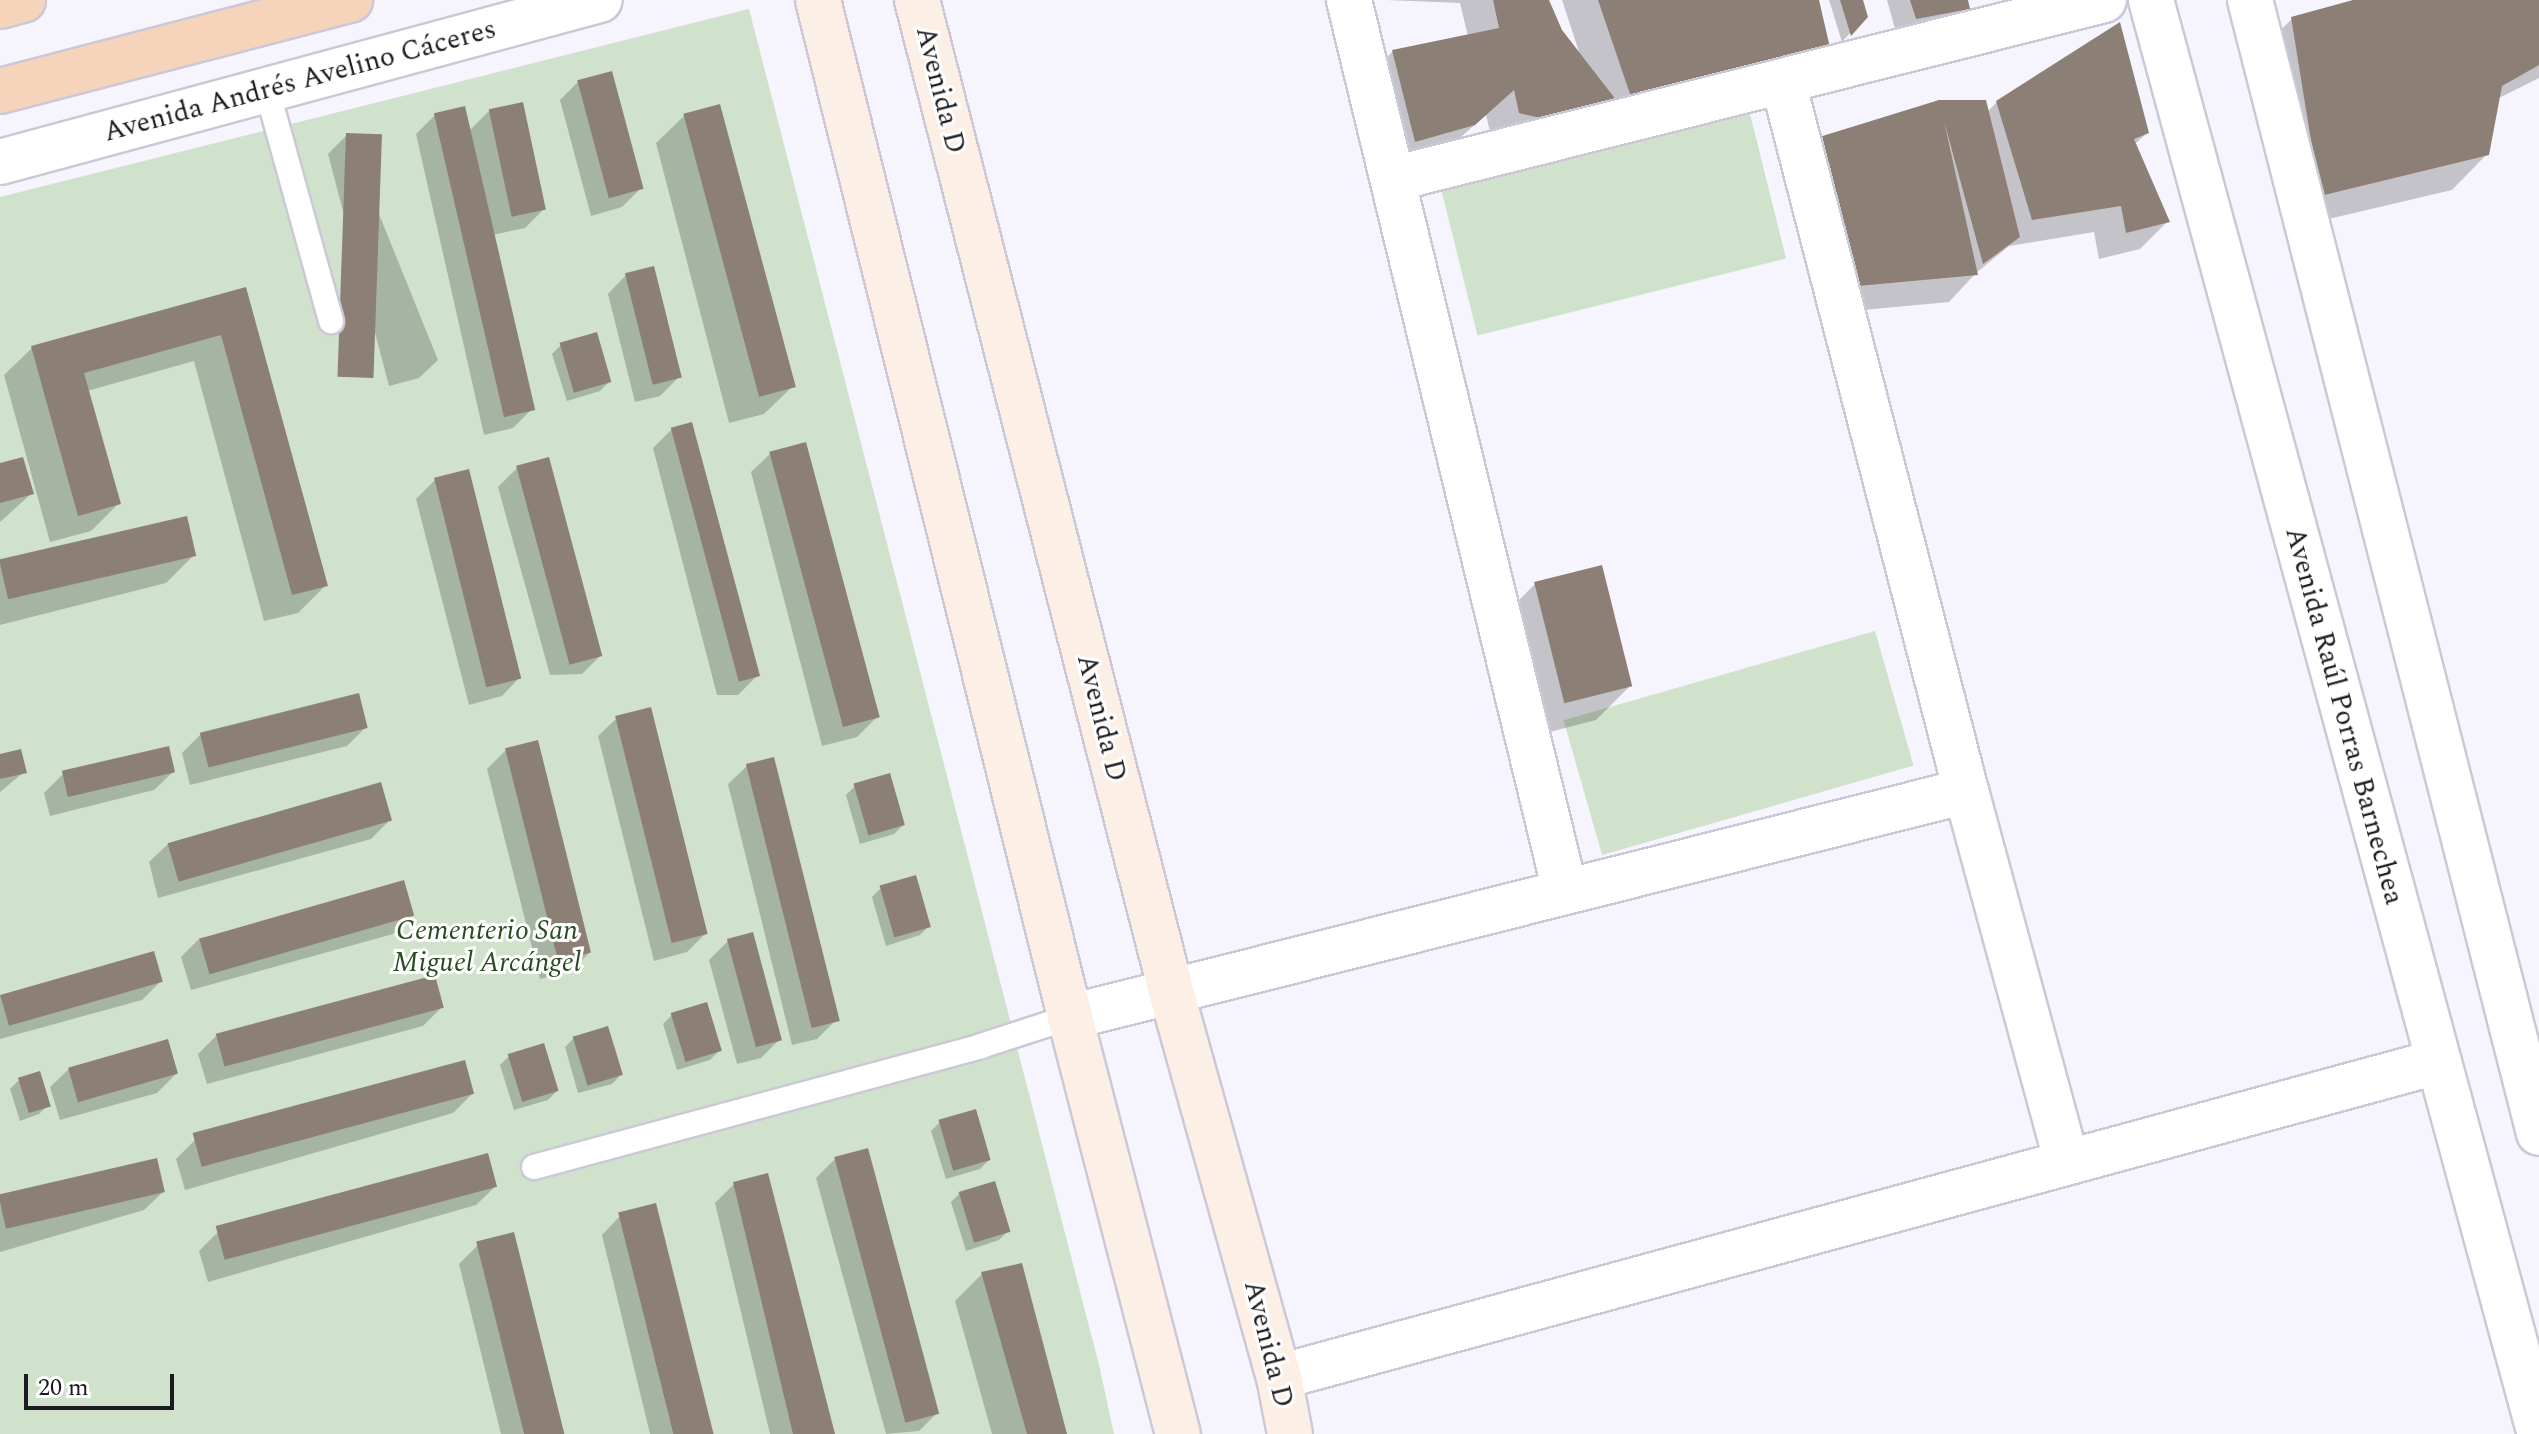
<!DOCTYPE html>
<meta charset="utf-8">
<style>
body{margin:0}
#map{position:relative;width:2539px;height:1434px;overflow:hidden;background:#f6f4fd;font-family:Spectral,serif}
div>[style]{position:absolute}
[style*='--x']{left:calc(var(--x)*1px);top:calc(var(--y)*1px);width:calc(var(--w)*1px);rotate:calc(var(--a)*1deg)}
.green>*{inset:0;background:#d0e2cc;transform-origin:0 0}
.shadow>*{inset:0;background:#0003}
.building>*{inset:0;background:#8c8076;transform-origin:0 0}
.roads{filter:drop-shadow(2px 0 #cbc8d7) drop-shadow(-2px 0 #cbc8d7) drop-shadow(0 2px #cbc8d7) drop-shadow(0 -2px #cbc8d7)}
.service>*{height:24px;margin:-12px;padding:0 12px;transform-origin:12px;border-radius:12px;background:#fff}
.minor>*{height:44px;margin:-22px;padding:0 22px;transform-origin:22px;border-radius:22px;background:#fff}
.tertiary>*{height:44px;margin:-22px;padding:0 22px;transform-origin:22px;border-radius:22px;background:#fff}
.secondary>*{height:44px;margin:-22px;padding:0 22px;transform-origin:22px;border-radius:22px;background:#fcefe6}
.trunk>*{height:44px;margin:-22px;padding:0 22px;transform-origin:22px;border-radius:22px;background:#f6d4bc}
span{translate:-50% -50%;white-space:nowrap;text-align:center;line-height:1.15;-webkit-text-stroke:6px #fff;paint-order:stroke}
.street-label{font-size:28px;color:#1c1b21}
.park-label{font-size:28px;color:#294b22;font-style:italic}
.scale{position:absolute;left:24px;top:1374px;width:150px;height:36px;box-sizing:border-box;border:4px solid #1c1b21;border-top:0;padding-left:10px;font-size:24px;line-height:28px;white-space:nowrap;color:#1c1b21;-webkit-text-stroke:6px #fff;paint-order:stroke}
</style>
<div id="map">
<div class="green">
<i style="clip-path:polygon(749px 9px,1099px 1365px,1114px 1434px,0 1434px,0 197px)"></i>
<i style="left:1750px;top:114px;width:149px;height:318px;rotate:76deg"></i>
<i style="left:1875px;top:631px;width:140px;height:324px;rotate:74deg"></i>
</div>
<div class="shadow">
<i style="clip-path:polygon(1386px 0,1547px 0,1560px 31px,1581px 58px,1562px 0,1817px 0,1832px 65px,1492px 140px,1486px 115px,1454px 143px,1396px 159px,1374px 71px,1392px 52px,1468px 36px,1460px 3px)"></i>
<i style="clip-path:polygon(1829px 0,1861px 0,1865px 16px,1842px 42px)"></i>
<i style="clip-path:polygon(1887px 0,1966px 0,1967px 8px,1949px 27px,1897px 36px)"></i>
<i style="clip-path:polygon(2361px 0,2539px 0,2539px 78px,2497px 99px,2487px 154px,2452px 190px,2286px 229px,2257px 53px,2293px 18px)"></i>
<i style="clip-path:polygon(578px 82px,641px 188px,622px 207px,591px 216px,560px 100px)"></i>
<i style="clip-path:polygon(1997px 102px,2147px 133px,2134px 145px,2168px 221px,2140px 249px,2099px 259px,2094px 232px,2009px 246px,1976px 273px,1949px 302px,1831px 313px,1817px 139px,1987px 112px)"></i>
<i style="clip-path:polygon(490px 110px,544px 209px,525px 228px,492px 235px,532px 409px,513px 428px,484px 435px,416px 134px,435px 115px,469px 131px)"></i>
<i style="clip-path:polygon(684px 116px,792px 387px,764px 414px,729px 423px,656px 143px)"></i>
<i style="clip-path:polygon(347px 135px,438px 360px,419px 378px,389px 386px,328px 154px)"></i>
<i style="clip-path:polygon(626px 275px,679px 377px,660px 396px,635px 402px,608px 294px)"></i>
<i style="clip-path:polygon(245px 289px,326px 585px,298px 613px,264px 621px,194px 361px,87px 391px,118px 504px,91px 531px,50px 542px,4px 375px,32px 348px)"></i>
<i style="clip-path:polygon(561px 345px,609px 382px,600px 391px,567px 401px,552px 354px)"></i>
<i style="clip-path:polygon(672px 429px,756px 677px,738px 695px,717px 695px,653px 448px)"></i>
<i style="clip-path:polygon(770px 454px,876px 718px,857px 737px,822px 746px,751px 472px)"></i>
<i style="clip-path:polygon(0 465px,32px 493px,0 522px)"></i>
<i style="clip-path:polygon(517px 468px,600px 656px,582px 674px,550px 675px,498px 487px)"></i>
<i style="clip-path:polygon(435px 480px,520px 677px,502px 696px,469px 705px,416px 499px)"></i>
<i style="clip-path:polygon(194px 555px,166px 583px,0 625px,0 566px)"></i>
<i style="clip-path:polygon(1535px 584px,1631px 685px,1596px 720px,1530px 737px,1500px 619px)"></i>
<i style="clip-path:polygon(617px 718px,706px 933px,687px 952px,654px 961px,598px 736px)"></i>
<i style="clip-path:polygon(366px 727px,347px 746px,190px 785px,182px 753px,201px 734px)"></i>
<i style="clip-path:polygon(506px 750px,589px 953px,570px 972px,540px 979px,487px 769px)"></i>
<i style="clip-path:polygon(0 756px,24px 772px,0 792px)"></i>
<i style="clip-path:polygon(747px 766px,836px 1020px,817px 1039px,792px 1045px,728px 784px)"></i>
<i style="clip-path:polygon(173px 772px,154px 790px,50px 816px,44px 793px,63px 774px)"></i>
<i style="clip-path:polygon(855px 786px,903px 825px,894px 834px,860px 844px,846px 795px)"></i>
<i style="clip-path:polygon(390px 820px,371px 839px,158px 898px,149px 862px,168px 844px)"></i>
<i style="clip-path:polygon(881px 888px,929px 926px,920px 935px,886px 946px,872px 897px)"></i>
<i style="clip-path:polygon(412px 916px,393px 934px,191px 990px,181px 957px,200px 938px)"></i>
<i style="clip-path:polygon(728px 941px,780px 1039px,761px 1058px,737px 1064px,709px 960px)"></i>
<i style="clip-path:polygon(161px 981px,142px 1000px,0 1039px,0 995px)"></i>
<i style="clip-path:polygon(442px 1007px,423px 1026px,207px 1084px,198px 1054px,217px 1035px)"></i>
<i style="clip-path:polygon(672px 1015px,719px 1051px,710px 1060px,677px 1070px,663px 1024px)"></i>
<i style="clip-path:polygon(574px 1038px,621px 1075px,612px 1084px,578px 1093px,565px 1047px)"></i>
<i style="clip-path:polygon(509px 1056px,557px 1091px,548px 1100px,514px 1110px,500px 1065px)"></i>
<i style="clip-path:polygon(69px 1069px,176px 1074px,157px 1093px,60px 1120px,50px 1087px)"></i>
<i style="clip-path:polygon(19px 1080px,48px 1105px,39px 1114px,20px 1121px,10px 1089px)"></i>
<i style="clip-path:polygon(472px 1094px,453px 1113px,185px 1190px,176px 1159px,195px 1140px)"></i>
<i style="clip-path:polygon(940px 1122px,989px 1160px,980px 1169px,946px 1179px,931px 1131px)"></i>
<i style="clip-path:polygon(835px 1159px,938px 1412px,919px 1431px,886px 1434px,816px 1178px)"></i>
<i style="clip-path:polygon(734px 1184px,832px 1434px,770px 1434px,715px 1203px)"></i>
<i style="clip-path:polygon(495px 1187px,476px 1205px,208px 1282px,199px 1251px,218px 1232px)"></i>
<i style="clip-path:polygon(163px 1192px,144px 1210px,0 1252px,0 1205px)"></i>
<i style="clip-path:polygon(960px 1193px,1008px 1231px,999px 1240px,966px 1251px,951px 1202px)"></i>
<i style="clip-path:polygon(620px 1216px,711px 1434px,650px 1434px,602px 1235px)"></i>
<i style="clip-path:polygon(478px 1245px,561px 1434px,501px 1434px,459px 1264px)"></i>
<i style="clip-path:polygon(982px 1274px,1065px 1434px,992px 1434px,955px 1301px)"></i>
</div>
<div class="building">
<i style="clip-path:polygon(1493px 0,1549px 0,1562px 30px,1620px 105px,1549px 120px,1519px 113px,1514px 90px,1475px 125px,1415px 142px,1392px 50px,1499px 28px)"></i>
<i style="clip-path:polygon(1598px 0,1819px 0,1834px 65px,1741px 81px,1630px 94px)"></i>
<i style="clip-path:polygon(1840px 0,1863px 0,1868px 17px,1851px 36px)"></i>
<i style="clip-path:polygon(1910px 0,1968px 0,1970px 9px,1916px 19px)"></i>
<i style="clip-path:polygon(2353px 0,2539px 0,2539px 65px,2502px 86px,2489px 155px,2320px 196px,2291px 17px)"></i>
<i style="clip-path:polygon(2120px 22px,2149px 133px,2134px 139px,2170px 222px,2126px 233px,2121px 206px,2032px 220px,1996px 101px)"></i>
<i style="left:612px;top:71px;width:122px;height:36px;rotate:75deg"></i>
<i style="clip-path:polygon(1939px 100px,1986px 100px,2020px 237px,1983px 264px,1944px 121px,1978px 275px,1858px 286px,1816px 138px)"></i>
<i style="left:523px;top:102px;width:110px;height:35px;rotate:78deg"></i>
<i style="left:720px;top:104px;width:293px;height:38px;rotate:75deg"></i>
<i style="left:465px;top:106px;width:312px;height:32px;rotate:77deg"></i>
<i style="left:346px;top:133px;width:36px;height:244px;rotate:2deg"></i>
<i style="left:654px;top:266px;width:115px;height:30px;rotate:76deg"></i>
<i style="clip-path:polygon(246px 287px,328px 586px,292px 595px,221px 335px,84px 373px,121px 504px,78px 516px,31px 346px)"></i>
<i style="left:597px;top:332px;width:52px;height:39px;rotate:74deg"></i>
<i style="left:692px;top:422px;width:263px;height:22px;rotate:75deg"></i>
<i style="left:806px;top:442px;width:285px;height:38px;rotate:75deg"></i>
<i style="clip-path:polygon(23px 457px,34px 494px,0 503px,0 463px)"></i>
<i style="left:549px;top:457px;width:206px;height:34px;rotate:75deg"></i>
<i style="left:469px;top:469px;width:216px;height:36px;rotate:76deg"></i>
<i style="left:187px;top:516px;width:41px;height:193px;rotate:77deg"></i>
<i style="left:1602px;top:565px;width:125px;height:70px;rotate:76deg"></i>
<i style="left:359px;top:693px;width:36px;height:164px;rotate:76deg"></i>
<i style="left:651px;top:707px;width:234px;height:37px;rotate:76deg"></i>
<i style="left:538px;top:740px;width:219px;height:34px;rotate:76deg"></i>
<i style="left:169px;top:746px;width:27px;height:110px;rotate:77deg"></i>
<i style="clip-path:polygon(21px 749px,27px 773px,0 779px,0 754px)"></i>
<i style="left:774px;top:757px;width:272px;height:29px;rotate:76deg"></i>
<i style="left:890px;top:773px;width:54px;height:38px;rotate:74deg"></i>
<i style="left:381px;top:782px;width:40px;height:222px;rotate:74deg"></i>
<i style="left:916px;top:875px;width:54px;height:38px;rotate:74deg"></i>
<i style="left:404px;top:880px;width:37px;height:213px;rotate:74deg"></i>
<i style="left:753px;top:932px;width:112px;height:27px;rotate:75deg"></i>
<i style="left:154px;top:951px;width:32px;height:160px;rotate:74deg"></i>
<i style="left:435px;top:975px;width:34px;height:227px;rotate:75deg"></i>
<i style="left:707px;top:1002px;width:51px;height:38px;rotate:73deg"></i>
<i style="left:608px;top:1026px;width:51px;height:37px;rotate:73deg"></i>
<i style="left:168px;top:1039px;width:36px;height:104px;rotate:74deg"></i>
<i style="left:544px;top:1043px;width:50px;height:38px;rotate:73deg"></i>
<i style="left:465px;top:1060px;width:35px;height:282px;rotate:75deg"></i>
<i style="left:40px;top:1071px;width:37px;height:23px;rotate:73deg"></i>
<i style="left:976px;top:1109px;width:53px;height:39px;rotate:74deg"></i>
<i style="left:868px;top:1148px;width:275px;height:35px;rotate:75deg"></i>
<i style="left:488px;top:1153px;width:35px;height:282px;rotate:75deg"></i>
<i style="left:157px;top:1158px;width:35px;height:163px;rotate:77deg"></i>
<i style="clip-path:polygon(768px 1173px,835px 1434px,793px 1434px,733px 1182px)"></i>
<i style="left:995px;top:1181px;width:53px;height:38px;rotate:73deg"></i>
<i style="left:656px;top:1203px;width:238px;height:39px;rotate:76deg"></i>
<i style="left:514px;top:1232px;width:208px;height:39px;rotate:76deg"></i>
<i style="clip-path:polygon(1022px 1263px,1067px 1434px,1027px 1434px,981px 1272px)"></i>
</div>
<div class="roads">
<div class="service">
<i style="--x:267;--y:90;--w:240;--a:74.5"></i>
<i style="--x:534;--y:1167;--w:463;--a:-15.1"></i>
<i style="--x:981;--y:1046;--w:94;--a:-18"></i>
</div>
<div class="minor">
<i style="--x:1349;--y:0;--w:917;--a:76.37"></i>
<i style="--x:1783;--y:82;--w:732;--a:75.53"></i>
<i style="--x:1966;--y:791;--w:385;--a:74.8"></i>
<i style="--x:1393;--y:179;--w:733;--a:-14.13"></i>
<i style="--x:1070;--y:1017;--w:924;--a:-14.16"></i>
<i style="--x:1279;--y:1377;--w:1200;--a:-15.22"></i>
</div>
<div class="tertiary">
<i style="--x:2151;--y:0;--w:1483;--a:74.83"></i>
<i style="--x:2250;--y:0;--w:1169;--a:75.69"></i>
<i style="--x:0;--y:162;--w:621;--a:-15.11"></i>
</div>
<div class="secondary">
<i style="--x:818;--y:0;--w:1048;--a:76.08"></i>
<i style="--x:1070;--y:1017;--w:431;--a:75.5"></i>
<i style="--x:917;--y:0;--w:1023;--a:75.62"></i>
<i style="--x:1171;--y:991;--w:401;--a:74.4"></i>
<i style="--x:1279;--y:1377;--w:58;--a:79.1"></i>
</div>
<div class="trunk">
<i style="--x:0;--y:6;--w:24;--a:-15"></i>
<i style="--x:0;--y:91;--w:362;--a:-14.6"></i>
</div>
</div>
<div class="street-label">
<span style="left:300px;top:81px;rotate:-15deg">Avenida Andrés Avelino Cáceres</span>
<span style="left:940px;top:90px;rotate:76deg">Avenida D</span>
<span style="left:2344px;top:716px;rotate:75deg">Avenida Raúl Porras Barnechea</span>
<span style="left:1101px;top:718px;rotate:76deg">Avenida D</span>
<span style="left:1268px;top:1344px;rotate:76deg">Avenida D</span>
</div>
<div class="park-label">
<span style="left:487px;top:947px">Cementerio San<br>Miguel Arcángel</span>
</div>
<div class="scale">20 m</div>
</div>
